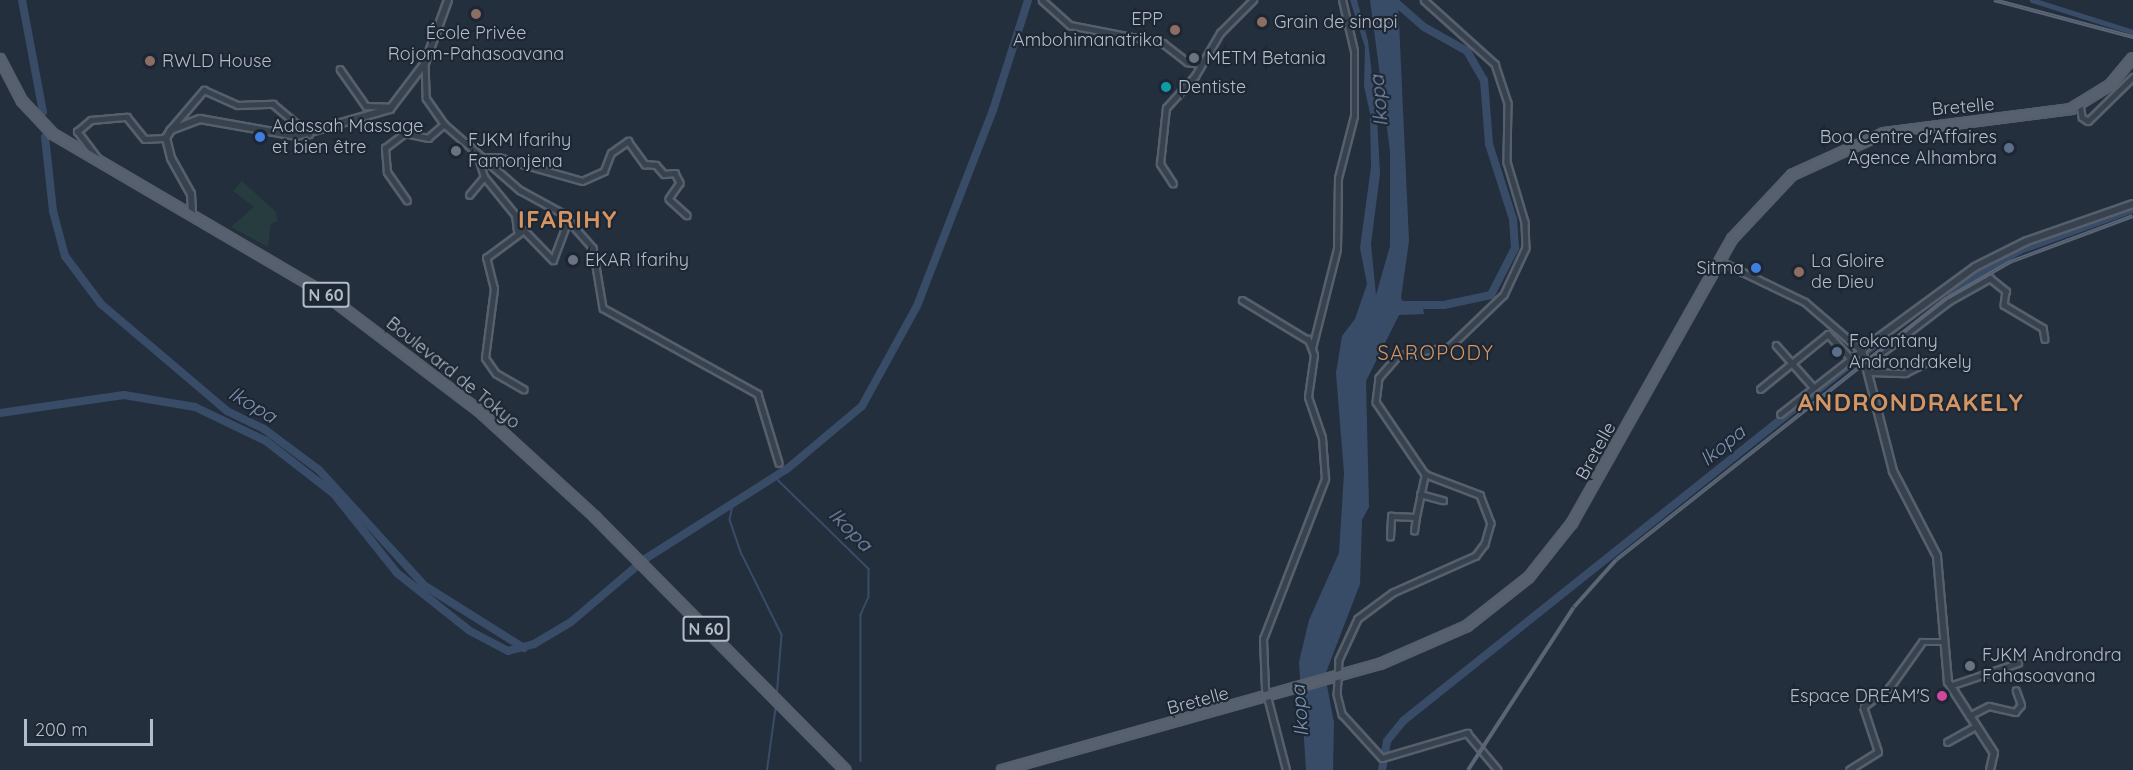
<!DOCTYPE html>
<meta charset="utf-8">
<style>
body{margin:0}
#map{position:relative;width:2133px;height:770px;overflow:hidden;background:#242f3e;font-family:Quicksand,sans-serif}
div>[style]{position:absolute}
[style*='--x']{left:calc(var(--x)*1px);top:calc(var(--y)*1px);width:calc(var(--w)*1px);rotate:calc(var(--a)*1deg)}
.green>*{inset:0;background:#263c3f}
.water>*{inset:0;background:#394c67}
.stream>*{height:1.5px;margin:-0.75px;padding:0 0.75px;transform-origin:0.75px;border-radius:0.75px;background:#394c67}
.canal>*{height:4.5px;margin:-2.25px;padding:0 2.25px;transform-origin:2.25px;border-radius:2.25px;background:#394c67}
.river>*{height:8px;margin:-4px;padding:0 4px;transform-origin:4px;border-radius:4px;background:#394c67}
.roads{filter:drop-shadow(2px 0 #565f6c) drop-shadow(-2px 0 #565f6c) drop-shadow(0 2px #565f6c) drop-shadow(0 -2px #565f6c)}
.minor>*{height:4.5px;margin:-2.25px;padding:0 2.25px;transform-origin:2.25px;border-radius:2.25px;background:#38414e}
.tertiary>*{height:6px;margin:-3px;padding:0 3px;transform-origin:3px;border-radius:3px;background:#38414e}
.primary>*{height:8px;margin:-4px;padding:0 4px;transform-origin:4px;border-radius:4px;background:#56606e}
.rail>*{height:4px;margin-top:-2px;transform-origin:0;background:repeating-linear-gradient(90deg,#1d2633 0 4.5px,#5a6575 0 9px);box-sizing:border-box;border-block:2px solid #5a6575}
.dots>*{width:16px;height:16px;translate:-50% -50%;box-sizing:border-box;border:3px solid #1d2633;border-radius:50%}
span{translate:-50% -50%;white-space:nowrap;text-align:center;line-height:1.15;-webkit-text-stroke:4.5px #1d2633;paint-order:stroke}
.shield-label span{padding:2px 4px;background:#1d2633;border:2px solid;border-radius:4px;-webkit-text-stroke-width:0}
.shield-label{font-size:16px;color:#b4bcc9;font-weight:700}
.poi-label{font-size:18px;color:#b4bcc9}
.right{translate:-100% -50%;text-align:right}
.left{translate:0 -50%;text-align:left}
.street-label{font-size:18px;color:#b4bcc9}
.water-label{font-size:20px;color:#7c92b1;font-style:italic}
.neighbourhood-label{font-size:20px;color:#d59563;letter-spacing:1.5px}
.district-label{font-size:24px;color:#d59563;font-weight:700;letter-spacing:1.5px}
.scale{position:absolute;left:24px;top:719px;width:129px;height:27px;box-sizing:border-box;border:3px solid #b4bcc9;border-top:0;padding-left:8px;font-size:18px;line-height:21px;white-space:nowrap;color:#b4bcc9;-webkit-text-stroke:4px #1d2633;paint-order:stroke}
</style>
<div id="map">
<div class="green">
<i style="clip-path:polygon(242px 181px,275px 211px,278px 221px,271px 224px,268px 247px,231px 227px,254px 207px,233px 191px)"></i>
</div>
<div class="water">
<i style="clip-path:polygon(1350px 0,1357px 0,1368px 41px,1377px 118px,1380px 174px,1371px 244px,1376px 295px,1390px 246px,1390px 151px,1370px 0,1398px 0,1409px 241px,1401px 298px,1407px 309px,1423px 308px,1424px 314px,1399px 315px,1366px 381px,1369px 507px,1362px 520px,1360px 584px,1325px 675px,1334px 723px,1333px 770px,1306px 770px,1299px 662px,1309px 620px,1339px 553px,1344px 473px,1336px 373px,1342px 336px,1355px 319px,1367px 284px,1360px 248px,1371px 167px,1370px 113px,1364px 86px,1365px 47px)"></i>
</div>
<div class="stream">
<i style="--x:774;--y:476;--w:133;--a:44.4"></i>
<i style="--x:869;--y:569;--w:28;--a:90"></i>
<i style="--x:869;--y:597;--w:20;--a:114"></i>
<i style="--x:861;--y:615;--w:146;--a:90"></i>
<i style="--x:734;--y:501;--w:19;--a:102"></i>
<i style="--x:730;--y:520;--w:36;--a:71"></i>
<i style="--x:742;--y:554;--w:90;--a:63.7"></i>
<i style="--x:782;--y:635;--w:63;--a:94.5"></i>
<i style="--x:767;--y:770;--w:66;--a:-82.1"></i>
</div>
<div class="canal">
<i style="--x:2032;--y:0;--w:106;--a:17.6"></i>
</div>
<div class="river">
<i style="--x:22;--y:0;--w:114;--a:79.4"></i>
<i style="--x:1393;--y:0;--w:41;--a:41.1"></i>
<i style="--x:1424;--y:27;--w:49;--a:29.2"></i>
<i style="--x:1467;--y:51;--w:34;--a:60"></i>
<i style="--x:1484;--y:80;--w:64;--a:85.5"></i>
<i style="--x:1489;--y:144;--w:79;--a:72.3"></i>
<i style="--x:1513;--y:219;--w:29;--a:86"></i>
<i style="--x:1515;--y:248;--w:53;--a:117.1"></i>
<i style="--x:1491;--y:295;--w:48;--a:168"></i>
<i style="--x:1444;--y:305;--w:48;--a:180"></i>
<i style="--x:45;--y:137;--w:74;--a:83.8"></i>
<i style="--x:53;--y:211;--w:47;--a:75.1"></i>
<i style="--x:65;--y:256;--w:60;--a:53.1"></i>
<i style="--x:101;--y:304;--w:165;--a:40.3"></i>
<i style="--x:227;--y:411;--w:41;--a:25.9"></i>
<i style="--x:264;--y:429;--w:69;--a:36.7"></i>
<i style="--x:319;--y:470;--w:157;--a:47.6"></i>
<i style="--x:425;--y:586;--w:117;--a:32.1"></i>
<i style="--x:1947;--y:291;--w:84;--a:-29.3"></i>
<i style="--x:2020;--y:250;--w:120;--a:-19.9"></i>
<i style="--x:0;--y:413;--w:125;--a:-8.3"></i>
<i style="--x:124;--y:395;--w:72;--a:9.6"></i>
<i style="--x:195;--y:407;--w:79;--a:25.6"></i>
<i style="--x:266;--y:441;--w:86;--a:37.9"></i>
<i style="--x:334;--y:494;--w:101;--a:51.4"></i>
<i style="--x:397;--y:573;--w:93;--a:38.5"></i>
<i style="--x:470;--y:631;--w:43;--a:27.8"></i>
<i style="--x:508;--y:651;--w:27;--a:-15"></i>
<i style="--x:534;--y:644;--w:43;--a:-30.7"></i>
<i style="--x:571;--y:622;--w:97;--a:-40.4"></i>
<i style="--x:645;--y:559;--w:168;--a:-32.4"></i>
<i style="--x:787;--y:469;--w:98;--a:-40"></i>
<i style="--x:862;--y:406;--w:114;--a:-61.2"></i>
<i style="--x:917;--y:306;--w:210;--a:-68.8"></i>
<i style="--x:993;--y:110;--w:115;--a:-72.3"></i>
<i style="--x:1382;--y:770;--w:29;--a:-80"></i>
<i style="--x:1387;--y:741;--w:26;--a:-51"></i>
<i style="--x:1403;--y:721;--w:615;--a:-38.6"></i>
</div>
<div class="roads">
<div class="minor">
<i style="--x:1042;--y:0;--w:38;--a:42"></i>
<i style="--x:1070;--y:25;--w:95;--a:11"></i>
<i style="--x:1163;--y:43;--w:31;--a:38"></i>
<i style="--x:1187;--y:62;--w:13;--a:9"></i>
<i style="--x:1424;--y:0;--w:96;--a:42"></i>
<i style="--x:1495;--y:64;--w:41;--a:71.6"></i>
<i style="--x:1508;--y:103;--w:59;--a:91"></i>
<i style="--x:1507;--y:162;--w:63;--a:73.3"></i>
<i style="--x:1525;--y:222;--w:26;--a:88"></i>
<i style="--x:1526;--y:248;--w:52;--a:115.1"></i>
<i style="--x:1504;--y:295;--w:75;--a:136.1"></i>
<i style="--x:1450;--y:347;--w:53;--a:170.2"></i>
<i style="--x:1398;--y:356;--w:29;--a:131"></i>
<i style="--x:1379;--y:378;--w:24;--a:97"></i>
<i style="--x:1376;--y:402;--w:87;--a:55.8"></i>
<i style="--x:1425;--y:474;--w:59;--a:20.9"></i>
<i style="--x:1480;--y:495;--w:30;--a:69"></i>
<i style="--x:1491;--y:523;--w:22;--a:106"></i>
<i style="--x:1485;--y:544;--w:15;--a:127"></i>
<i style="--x:1476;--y:556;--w:91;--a:156"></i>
<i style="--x:1393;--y:593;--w:44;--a:143.4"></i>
<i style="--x:1358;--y:619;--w:45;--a:114.9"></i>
<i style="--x:1339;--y:660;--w:34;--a:93"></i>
<i style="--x:1337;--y:694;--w:21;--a:76"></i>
<i style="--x:1342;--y:714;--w:59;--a:47.7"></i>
<i style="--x:1382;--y:758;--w:89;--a:-16.4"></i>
<i style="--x:1467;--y:733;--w:48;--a:50"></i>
<i style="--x:425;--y:63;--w:35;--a:88"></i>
<i style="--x:426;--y:98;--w:32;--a:55"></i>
<i style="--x:444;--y:124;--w:101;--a:41"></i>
<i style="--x:520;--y:190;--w:48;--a:28.7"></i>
<i style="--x:562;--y:213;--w:47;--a:48.5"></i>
<i style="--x:593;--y:248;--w:61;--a:80.5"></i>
<i style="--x:603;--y:308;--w:177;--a:29"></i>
<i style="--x:758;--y:394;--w:72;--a:73.1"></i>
<i style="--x:340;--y:69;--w:45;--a:54.9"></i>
<i style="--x:366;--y:106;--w:24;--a:2"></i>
<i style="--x:2080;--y:104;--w:13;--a:81"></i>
<i style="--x:2082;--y:117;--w:7;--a:34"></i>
<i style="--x:2088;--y:121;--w:63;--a:-44.4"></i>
<i style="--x:169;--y:131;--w:54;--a:-49.5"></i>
<i style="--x:204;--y:90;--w:37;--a:24"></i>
<i style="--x:238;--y:105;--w:35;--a:-2"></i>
<i style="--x:273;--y:104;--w:47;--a:39.8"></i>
<i style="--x:100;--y:162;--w:38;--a:-127"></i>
<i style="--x:77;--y:132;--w:18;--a:-41"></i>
<i style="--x:91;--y:120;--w:36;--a:-5"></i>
<i style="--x:127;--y:117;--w:28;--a:51"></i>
<i style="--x:145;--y:139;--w:21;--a:-3"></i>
<i style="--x:1173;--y:184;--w:24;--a:-123"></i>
<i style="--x:1160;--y:164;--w:56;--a:-83.9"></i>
<i style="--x:1166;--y:108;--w:43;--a:-47.8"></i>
<i style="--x:1195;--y:76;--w:50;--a:-59.8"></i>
<i style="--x:1220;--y:33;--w:47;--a:-45"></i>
<i style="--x:469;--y:195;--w:23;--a:-50"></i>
<i style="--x:407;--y:201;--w:35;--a:-125"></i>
<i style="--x:387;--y:172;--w:24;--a:-95"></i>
<i style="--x:385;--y:148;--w:25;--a:-37"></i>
<i style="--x:405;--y:133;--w:24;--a:12"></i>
<i style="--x:428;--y:138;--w:21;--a:-41"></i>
<i style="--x:517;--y:231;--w:16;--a:-97"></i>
<i style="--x:515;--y:215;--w:49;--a:-129.2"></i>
<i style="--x:484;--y:177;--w:21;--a:-107"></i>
<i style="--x:478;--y:157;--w:20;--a:0"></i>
<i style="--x:498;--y:157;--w:87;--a:15.9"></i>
<i style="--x:582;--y:181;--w:24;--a:-24"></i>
<i style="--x:604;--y:171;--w:19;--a:-69"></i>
<i style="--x:611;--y:153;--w:21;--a:-35"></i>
<i style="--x:628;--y:141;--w:29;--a:54"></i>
<i style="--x:645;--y:164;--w:11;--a:5"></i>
<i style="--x:656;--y:165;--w:12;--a:48"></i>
<i style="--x:664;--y:174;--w:11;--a:-5"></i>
<i style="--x:675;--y:173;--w:11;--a:63"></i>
<i style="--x:680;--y:183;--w:19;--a:125"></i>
<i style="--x:669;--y:199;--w:24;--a:42"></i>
<i style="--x:1720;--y:261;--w:94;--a:25.8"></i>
<i style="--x:1805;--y:302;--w:75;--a:40.7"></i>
<i style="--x:1862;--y:351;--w:103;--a:142.1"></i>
<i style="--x:1242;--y:300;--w:77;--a:31.2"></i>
<i style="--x:1776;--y:345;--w:57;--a:48.5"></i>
<i style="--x:1312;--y:348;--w:102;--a:-75.8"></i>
<i style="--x:1337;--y:249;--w:71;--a:-89.2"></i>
<i style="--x:1338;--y:178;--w:64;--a:-75.5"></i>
<i style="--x:1354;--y:116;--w:65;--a:-90"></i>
<i style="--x:1354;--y:51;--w:52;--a:-103.2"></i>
<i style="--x:1868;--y:363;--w:102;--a:-37.4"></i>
<i style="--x:1949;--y:301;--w:47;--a:-29.3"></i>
<i style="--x:1990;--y:278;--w:21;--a:39"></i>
<i style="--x:2006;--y:291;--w:14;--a:98"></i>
<i style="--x:2004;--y:305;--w:45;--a:30.5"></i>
<i style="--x:2043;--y:328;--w:11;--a:80"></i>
<i style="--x:1871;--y:372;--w:34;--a:2"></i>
<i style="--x:1905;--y:373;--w:22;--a:-27"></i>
<i style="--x:1760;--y:389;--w:87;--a:-39"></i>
<i style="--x:1828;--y:334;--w:34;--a:47"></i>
<i style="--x:524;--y:390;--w:32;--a:-150"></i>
<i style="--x:496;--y:374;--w:19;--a:-125"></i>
<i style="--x:485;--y:358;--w:70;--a:-82.6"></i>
<i style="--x:494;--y:289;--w:32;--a:-104"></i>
<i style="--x:486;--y:258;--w:47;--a:-36.4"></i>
<i style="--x:524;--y:230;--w:42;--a:46"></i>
<i style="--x:553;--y:260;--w:43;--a:-69.4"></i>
<i style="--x:1420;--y:494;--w:24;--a:15"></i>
<i style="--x:1414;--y:531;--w:14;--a:-82"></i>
<i style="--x:1390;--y:537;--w:21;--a:-87"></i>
<i style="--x:1391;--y:516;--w:25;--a:2"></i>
<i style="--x:1416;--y:517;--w:44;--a:-78.2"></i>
<i style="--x:1950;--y:686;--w:72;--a:-18.7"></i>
<i style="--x:1969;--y:716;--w:22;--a:-27"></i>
<i style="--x:1989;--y:706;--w:27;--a:13"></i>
<i style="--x:2015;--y:712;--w:9;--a:-49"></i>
<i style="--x:2021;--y:705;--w:15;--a:-110"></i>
<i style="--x:1947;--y:742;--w:33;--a:-29"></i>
<i style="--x:1286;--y:770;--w:84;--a:-104.5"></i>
<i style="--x:1265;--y:689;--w:50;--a:-92.3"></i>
<i style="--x:1263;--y:639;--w:172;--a:-68.8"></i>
<i style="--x:1325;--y:479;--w:41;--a:-94.2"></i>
<i style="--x:1322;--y:438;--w:43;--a:-108.9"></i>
<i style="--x:1308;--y:397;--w:42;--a:-81.9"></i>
<i style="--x:1314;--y:355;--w:17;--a:-111"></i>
<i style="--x:1849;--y:770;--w:34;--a:-32"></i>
<i style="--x:1878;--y:752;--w:47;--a:-108.4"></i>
<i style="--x:1863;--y:707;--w:34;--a:-37"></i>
<i style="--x:1890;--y:687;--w:55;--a:-54.6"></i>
<i style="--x:1922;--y:642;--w:20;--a:0"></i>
</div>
<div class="tertiary">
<i style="--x:192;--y:213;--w:19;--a:-93"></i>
<i style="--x:191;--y:194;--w:41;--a:-119.1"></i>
<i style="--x:171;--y:158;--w:21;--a:-104"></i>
<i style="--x:166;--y:138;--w:9;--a:-58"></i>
<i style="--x:171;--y:130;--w:31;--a:-21"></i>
<i style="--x:200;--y:119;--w:97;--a:10"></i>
<i style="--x:296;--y:136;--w:98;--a:-16"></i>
<i style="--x:390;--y:109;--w:58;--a:-52.7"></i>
<i style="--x:425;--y:63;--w:67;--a:-69.9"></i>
<i style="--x:1990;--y:770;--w:17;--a:-77"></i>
<i style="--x:1994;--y:753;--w:85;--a:-122.9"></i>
<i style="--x:1948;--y:682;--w:126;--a:-95"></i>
<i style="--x:1937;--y:556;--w:96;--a:-117.4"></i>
<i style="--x:1893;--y:471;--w:125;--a:-104.4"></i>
<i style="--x:1862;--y:350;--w:140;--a:-36.3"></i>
<i style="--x:1975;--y:267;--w:58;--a:-26.6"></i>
<i style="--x:2027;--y:241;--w:112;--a:-19.2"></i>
</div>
<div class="primary">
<i style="--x:0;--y:59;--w:47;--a:62.4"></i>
<i style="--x:22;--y:101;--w:45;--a:46.8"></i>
<i style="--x:53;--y:134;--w:311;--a:30.4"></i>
<i style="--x:321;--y:291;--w:197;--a:37.2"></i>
<i style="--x:478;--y:410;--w:159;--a:42.4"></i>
<i style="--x:595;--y:517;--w:356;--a:45.3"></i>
<i style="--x:1002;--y:770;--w:393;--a:-15.7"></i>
<i style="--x:1380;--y:664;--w:95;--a:-23.6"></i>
<i style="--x:1467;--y:626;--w:79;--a:-38.3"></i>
<i style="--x:1529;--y:577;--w:69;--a:-51.5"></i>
<i style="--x:1572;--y:523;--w:326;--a:-60.6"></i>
<i style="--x:1732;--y:239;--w:88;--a:-46.8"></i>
<i style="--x:1792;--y:175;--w:101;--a:-24.5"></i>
<i style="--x:1884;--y:133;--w:189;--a:-7.3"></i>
<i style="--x:2071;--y:109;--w:46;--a:-31.6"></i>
<i style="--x:2110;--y:85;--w:35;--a:-50"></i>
</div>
</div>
<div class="rail">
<i style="--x:1994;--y:0;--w:144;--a:14.9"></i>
<i style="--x:1468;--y:770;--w:194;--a:-57"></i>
<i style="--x:1574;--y:607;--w:63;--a:-48.2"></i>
<i style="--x:1616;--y:560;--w:422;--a:-38.4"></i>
<i style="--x:1947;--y:298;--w:73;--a:-29.7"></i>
<i style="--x:2010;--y:262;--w:131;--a:-20.5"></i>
</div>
<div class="dots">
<i style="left:476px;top:14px;background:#8d6e63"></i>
<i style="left:1262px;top:22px;background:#8d6e63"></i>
<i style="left:1175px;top:30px;background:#8d6e63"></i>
<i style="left:1194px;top:58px;background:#6b7280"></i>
<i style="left:150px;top:61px;background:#8d6e63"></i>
<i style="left:1166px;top:87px;background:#0f9aa8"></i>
<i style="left:260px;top:137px;background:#3f7fe0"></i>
<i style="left:2009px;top:148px;background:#5c6f8a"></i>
<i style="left:456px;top:151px;background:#6b7280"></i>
<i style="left:573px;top:260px;background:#6b7280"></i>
<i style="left:1756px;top:268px;background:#3f7fe0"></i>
<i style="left:1799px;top:272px;background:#8d6e63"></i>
<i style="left:1837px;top:352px;background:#5c6f8a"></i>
<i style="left:1970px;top:666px;background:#6b7280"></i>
<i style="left:1942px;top:696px;background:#d1479c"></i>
</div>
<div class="shield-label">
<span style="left:326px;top:295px">N 60</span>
<span style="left:706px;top:629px">N 60</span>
</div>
<div class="poi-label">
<span class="right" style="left:1163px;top:30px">EPP<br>Ambohimanatrika</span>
<span class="left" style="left:1274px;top:22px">Grain de sinapi</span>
<span style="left:476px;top:44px">École Privée<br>Rojom-Pahasoavana</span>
<span class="left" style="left:1206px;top:58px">METM Betania</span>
<span class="left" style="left:162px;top:61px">RWLD House</span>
<span class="left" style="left:1178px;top:87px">Dentiste</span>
<span class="left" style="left:272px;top:137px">Adassah Massage<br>et bien être</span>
<span class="right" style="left:1997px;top:148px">Boa Centre d'Affaires<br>Agence Alhambra</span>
<span class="left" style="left:468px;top:151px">FJKM Ifarihy<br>Famonjena</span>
<span class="left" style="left:585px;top:260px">EKAR Ifarihy</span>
<span class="left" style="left:1811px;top:272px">La Gloire<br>de Dieu</span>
<span class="right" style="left:1744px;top:268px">Sitma</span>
<span class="left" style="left:1849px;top:352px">Fokontany<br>Androndrakely</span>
<span class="left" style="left:1982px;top:666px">FJKM Androndra<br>Fahasoavana</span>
<span class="right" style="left:1930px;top:696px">Espace DREAM'S</span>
</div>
<div class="street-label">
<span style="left:1963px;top:107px;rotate:-5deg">Bretelle</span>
<span style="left:453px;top:373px;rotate:39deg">Boulevard de Tokyo</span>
<span style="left:1596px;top:451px;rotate:-61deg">Bretelle</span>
<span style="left:1198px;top:701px;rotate:-15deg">Bretelle</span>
</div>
<div class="water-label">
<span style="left:1378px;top:101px;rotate:-95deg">Ikopa</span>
<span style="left:253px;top:404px;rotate:31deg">Ikopa</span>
<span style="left:1722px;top:445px;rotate:-39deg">Ikopa</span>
<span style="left:851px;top:529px;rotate:45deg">Ikopa</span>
<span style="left:1299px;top:711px;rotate:-94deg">Ikopa</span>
</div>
<div class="neighbourhood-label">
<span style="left:1436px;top:352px">SAROPODY</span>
</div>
<div class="district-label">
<span style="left:568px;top:220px">IFARIHY</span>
<span style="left:1911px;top:403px">ANDRONDRAKELY</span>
</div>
<div class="scale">200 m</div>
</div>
